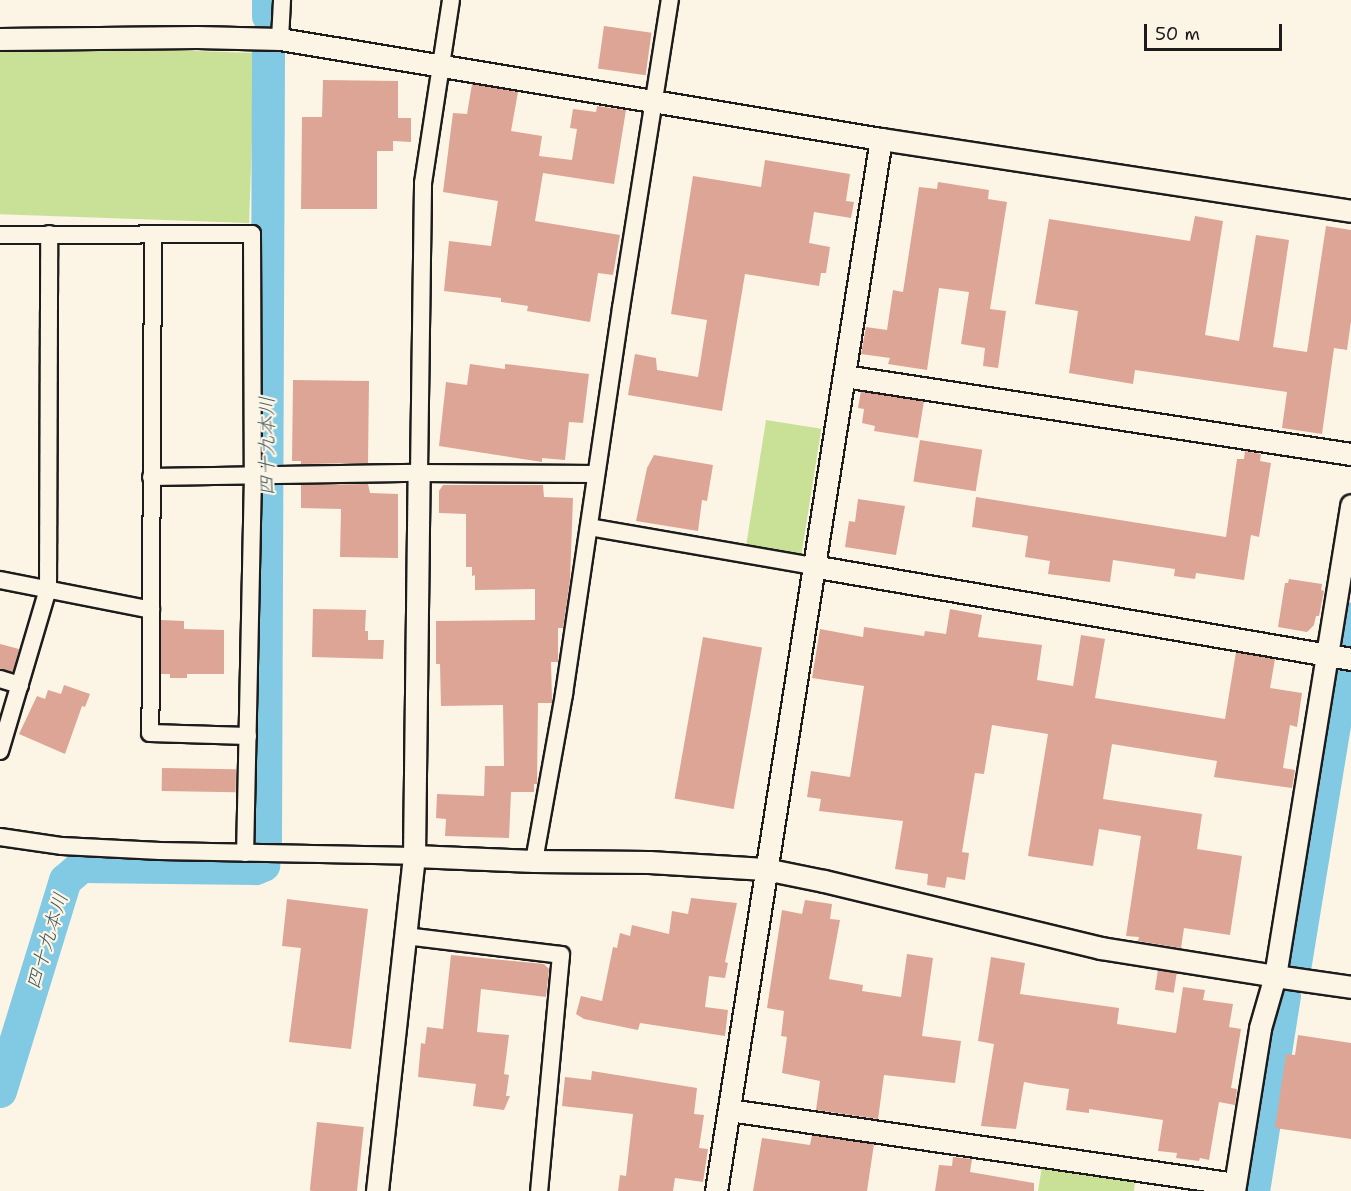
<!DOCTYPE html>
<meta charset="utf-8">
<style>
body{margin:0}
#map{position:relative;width:1351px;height:1191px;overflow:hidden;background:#fcf5e5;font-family:"Shantell Sans","Klee One",sans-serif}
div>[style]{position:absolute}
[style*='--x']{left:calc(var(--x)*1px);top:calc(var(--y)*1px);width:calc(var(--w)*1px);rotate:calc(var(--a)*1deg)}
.green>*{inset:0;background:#c9e197;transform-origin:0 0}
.river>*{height:33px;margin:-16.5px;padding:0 16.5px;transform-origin:16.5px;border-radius:16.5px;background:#82cae3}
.building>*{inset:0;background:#dda595;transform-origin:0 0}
.roads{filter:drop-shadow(2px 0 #1c1c1c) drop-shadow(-2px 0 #1c1c1c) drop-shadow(0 2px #1c1c1c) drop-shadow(0 -2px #1c1c1c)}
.minor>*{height:16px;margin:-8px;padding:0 8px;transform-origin:8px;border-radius:8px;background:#fcf5e5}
.tertiary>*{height:21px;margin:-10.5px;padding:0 10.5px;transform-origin:10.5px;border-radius:10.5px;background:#fcf5e5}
span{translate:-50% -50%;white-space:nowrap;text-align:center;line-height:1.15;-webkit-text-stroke:4.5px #fcf5e5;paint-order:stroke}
.water-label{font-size:20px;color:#405962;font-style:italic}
.scale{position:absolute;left:1144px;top:24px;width:138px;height:27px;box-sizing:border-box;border:3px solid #1c1c1c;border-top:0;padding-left:8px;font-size:18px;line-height:21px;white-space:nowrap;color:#1c1c1c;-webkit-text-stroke:4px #fcf5e5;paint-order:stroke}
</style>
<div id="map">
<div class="green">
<i style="left:255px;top:53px;width:170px;height:255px;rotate:92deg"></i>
<i style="left:766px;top:420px;width:56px;height:128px;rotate:9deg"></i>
<i style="clip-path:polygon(1042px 1166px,1135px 1182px,1134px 1191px,1038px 1191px)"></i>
</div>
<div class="river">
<i style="--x:268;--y:16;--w:16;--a:-90"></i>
<i style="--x:1347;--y:642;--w:24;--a:-81"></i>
<i style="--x:265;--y:840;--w:788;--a:-89.78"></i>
<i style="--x:1295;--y:963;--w:292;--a:-80.7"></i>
<i style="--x:0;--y:1091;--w:221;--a:-72.9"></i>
<i style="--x:65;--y:880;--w:21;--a:-41"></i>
<i style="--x:81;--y:866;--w:174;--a:0.7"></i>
<i style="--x:255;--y:868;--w:9;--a:-21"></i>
<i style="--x:1253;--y:1191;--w:198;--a:-81"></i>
</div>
<div class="building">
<i style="left:604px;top:26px;width:48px;height:43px;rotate:8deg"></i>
<i style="clip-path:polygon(323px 80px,398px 81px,398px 118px,411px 118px,411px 142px,393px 141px,393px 151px,377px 151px,377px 209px,301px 209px,302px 117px,322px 117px)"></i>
<i style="clip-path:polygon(472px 84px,518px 92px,511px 131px,542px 136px,539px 156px,572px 160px,577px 129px,570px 128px,573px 109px,596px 112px,597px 106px,626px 110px,614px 184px,543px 173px,535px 221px,620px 235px,613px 275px,598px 273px,590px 322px,527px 311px,528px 306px,501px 302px,501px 298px,444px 291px,449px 241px,491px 246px,498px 201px,443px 192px,453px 113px,467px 114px)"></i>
<i style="clip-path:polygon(765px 160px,850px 174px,846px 201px,854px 202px,851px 218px,814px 212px,809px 243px,830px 247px,826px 273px,821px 273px,819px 286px,745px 274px,722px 411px,628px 395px,635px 354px,656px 358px,657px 370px,698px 377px,707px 320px,671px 314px,693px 176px,761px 187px)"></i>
<i style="clip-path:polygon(938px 182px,989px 190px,988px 199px,1007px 202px,990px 309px,1006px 311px,998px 368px,983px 366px,985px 348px,961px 344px,969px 292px,939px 288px,927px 370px,888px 364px,890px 358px,861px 354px,866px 327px,887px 330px,893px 290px,903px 292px,919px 187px,937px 189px)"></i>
<i style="clip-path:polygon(1195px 216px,1223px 221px,1205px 335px,1239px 341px,1256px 235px,1289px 240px,1273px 347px,1307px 352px,1326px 226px,1351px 230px,1351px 321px,1347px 350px,1334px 348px,1322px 434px,1282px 428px,1287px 392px,1135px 370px,1133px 384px,1069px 373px,1078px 311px,1035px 304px,1049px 219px,1190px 241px)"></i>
<i style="clip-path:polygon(470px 364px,505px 369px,505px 364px,589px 374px,583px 423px,569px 422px,565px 460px,542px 458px,542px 462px,439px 446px,446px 382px,467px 385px)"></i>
<i style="clip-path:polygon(293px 380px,369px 381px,368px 463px,301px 464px,301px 461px,292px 461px)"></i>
<i style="clip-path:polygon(861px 391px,924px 401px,918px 438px,874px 431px,875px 426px,862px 423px,864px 409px,858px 408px)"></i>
<i style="left:920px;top:440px;width:63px;height:42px;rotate:9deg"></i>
<i style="clip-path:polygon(1245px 451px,1261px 454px,1260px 461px,1271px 463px,1259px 537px,1251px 535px,1244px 580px,1196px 573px,1195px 579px,1174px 576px,1175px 569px,1113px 560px,1110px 582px,1048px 574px,1050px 561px,1025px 557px,1028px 536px,972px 527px,976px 497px,1226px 537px,1237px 459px,1244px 459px)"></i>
<i style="clip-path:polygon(654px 455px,713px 465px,707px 501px,702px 500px,698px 531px,636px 521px,647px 468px)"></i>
<i style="clip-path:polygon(368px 484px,370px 493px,398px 494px,398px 558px,340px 557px,341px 509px,301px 508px,301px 485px)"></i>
<i style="clip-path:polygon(443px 485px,543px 485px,544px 497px,573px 498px,570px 580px,563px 628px,558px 628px,558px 662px,551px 662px,552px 699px,552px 703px,538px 703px,537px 784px,534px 784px,534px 792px,511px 792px,509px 838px,445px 836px,446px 819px,436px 818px,437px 794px,484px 796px,485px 766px,504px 766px,503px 705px,441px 706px,440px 664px,436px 664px,436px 621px,535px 620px,535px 589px,475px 590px,475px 575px,472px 576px,472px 567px,466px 567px,466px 514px,439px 513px,439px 491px)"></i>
<i style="clip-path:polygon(858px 499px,905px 506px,896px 555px,845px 547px,849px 521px,855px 522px)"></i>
<i style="clip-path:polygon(1289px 579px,1322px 584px,1321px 590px,1324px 591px,1319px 616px,1316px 616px,1314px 625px,1307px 632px,1278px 627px,1285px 583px,1288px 583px)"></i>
<i style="clip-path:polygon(313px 609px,366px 610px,365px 631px,368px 631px,368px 640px,384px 640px,383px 659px,312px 657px)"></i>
<i style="clip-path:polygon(950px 609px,982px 615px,978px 637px,1042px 645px,1037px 680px,1073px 686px,1081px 635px,1105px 639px,1095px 698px,1225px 719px,1236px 652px,1275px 659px,1270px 688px,1302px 693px,1297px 727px,1290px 725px,1283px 768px,1295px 770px,1292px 788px,1214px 777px,1217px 761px,1112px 744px,1103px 799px,1202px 814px,1197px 849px,1242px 856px,1230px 935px,1184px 928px,1181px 948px,1138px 941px,1139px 937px,1126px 936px,1141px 836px,1099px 829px,1093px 866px,1028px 856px,1048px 734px,992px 725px,984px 774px,975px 773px,962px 852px,969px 853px,965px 880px,947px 877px,945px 888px,927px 885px,928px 874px,895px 869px,903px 821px,819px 811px,821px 799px,807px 797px,811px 771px,850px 777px,864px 686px,812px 678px,820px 629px,863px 637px,864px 627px,924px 636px,925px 631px,946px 634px)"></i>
<i style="clip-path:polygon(161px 620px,184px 621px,184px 629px,224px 630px,224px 674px,187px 674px,187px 678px,170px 678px,170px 674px,161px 674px)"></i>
<i style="left:703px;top:637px;width:60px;height:164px;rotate:10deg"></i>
<i style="clip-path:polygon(0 644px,19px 649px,13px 672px,0 669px)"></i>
<i style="clip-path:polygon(64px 685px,90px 694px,85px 707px,82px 706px,65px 754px,19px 734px,37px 696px,45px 699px,48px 690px,61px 694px)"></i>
<i style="left:162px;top:768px;width:74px;height:23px;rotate:1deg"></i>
<i style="clip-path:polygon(691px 898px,737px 903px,725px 962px,728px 963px,725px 978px,709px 976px,705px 1007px,728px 1010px,725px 1036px,640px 1023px,638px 1030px,584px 1019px,576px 1014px,581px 996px,602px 1001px,613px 947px,617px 948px,620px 933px,630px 936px,632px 925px,669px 934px,672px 911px,688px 914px)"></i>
<i style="clip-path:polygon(287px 899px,368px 909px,351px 1049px,289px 1042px,301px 948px,282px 946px)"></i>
<i style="clip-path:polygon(805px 900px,832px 904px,830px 919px,840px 920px,829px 979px,863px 985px,862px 991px,901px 997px,907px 954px,933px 958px,922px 1036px,961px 1041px,955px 1083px,884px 1075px,878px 1119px,816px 1110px,820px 1081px,782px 1073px,787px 1037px,781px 1036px,784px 1011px,767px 1008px,782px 910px,802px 914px)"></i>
<i style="clip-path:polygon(451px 955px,544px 964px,549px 969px,546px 997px,481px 989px,477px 1032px,509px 1035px,504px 1074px,509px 1075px,506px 1096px,510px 1096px,504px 1110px,473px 1106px,476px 1084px,418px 1077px,421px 1043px,425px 1044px,427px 1027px,443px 1029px)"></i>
<i style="clip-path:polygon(991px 957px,1025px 963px,1020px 994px,1119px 1008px,1117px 1024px,1176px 1033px,1183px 987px,1205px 990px,1203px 1000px,1233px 1004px,1229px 1027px,1241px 1029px,1231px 1088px,1237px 1089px,1235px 1105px,1219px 1102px,1209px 1160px,1200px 1158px,1199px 1161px,1176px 1158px,1177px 1153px,1158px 1151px,1163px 1120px,1089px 1109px,1089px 1113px,1066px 1110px,1069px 1089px,1040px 1085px,1024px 1082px,1016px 1129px,981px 1126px,994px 1044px,978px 1041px)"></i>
<i style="left:1158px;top:970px;width:19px;height:20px;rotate:9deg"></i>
<i style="clip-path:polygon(1298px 1035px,1351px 1043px,1351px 1139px,1275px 1128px,1286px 1054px,1295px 1055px)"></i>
<i style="clip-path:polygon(592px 1071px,697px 1088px,694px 1114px,704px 1115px,699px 1148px,708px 1149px,703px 1182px,675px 1178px,673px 1191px,618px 1191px,620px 1175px,626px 1176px,633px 1114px,562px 1106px,565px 1077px,591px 1080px)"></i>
<i style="left:317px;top:1122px;width:47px;height:69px;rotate:6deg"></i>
<i style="clip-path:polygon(812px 1135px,874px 1144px,867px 1191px,753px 1191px,762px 1138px,810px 1145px)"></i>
<i style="clip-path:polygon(953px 1157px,972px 1159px,970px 1172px,1034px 1183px,1034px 1191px,935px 1191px,939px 1165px,952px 1166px)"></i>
</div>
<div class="roads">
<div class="minor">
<i style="--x:280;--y:39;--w:39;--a:-87"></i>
<i style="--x:153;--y:234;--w:499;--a:90.3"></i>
<i style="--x:150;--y:733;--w:98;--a:1.8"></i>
<i style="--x:0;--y:235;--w:252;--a:-0.2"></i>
<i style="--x:252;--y:234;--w:241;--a:89.8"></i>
<i style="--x:253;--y:475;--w:378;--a:91.2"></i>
<i style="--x:419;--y:473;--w:177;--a:0.3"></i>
<i style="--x:151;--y:477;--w:268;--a:-0.9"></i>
<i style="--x:419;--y:473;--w:290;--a:-89.2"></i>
<i style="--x:423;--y:183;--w:185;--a:-81.3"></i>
<i style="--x:589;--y:527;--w:226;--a:9.9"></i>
<i style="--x:0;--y:580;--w:154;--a:11.2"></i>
<i style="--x:0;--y:679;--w:21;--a:17"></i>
<i style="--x:0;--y:751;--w:169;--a:-73.5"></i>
<i style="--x:48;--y:589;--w:355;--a:-89.8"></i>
<i style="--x:0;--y:837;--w:63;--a:8.3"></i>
<i style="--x:62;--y:846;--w:98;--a:2.9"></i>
<i style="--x:160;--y:851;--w:254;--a:1.1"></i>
<i style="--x:534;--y:861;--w:170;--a:-79.8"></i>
<i style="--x:564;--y:694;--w:390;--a:-81.6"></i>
<i style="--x:621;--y:308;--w:312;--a:-81"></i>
<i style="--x:405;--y:936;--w:157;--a:6.9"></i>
<i style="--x:561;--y:955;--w:237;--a:95.3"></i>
</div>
<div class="tertiary">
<i style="--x:0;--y:39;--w:197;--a:-0.6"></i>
<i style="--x:197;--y:37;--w:83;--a:1.4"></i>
<i style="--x:280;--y:39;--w:609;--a:9.45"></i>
<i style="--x:881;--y:139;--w:475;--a:8.7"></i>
<i style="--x:844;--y:376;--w:513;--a:8.75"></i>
<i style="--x:812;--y:566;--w:547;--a:9.79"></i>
<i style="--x:414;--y:856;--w:120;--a:2.4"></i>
<i style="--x:534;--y:861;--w:115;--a:0.5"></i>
<i style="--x:649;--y:862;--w:116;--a:3.5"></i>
<i style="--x:765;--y:869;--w:60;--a:11.5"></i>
<i style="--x:824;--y:881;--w:285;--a:13.6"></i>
<i style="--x:1101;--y:948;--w:176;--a:9.1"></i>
<i style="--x:1275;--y:976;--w:477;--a:-80.8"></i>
<i style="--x:729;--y:1110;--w:511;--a:8.32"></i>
<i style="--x:377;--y:1191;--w:337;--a:-83.7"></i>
<i style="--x:414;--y:856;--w:383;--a:-89.3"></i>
<i style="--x:716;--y:1191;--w:1065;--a:-81.09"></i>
<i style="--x:1234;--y:1191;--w:165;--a:-80.9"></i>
<i style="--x:1260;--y:1028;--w:54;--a:-73.9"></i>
<i style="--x:1275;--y:976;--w:77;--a:8.2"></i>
</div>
</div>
<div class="water-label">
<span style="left:267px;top:446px;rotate:-90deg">四十九本川</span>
<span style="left:47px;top:941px;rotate:-73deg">四十九本川</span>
</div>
<div class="scale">50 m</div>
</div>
